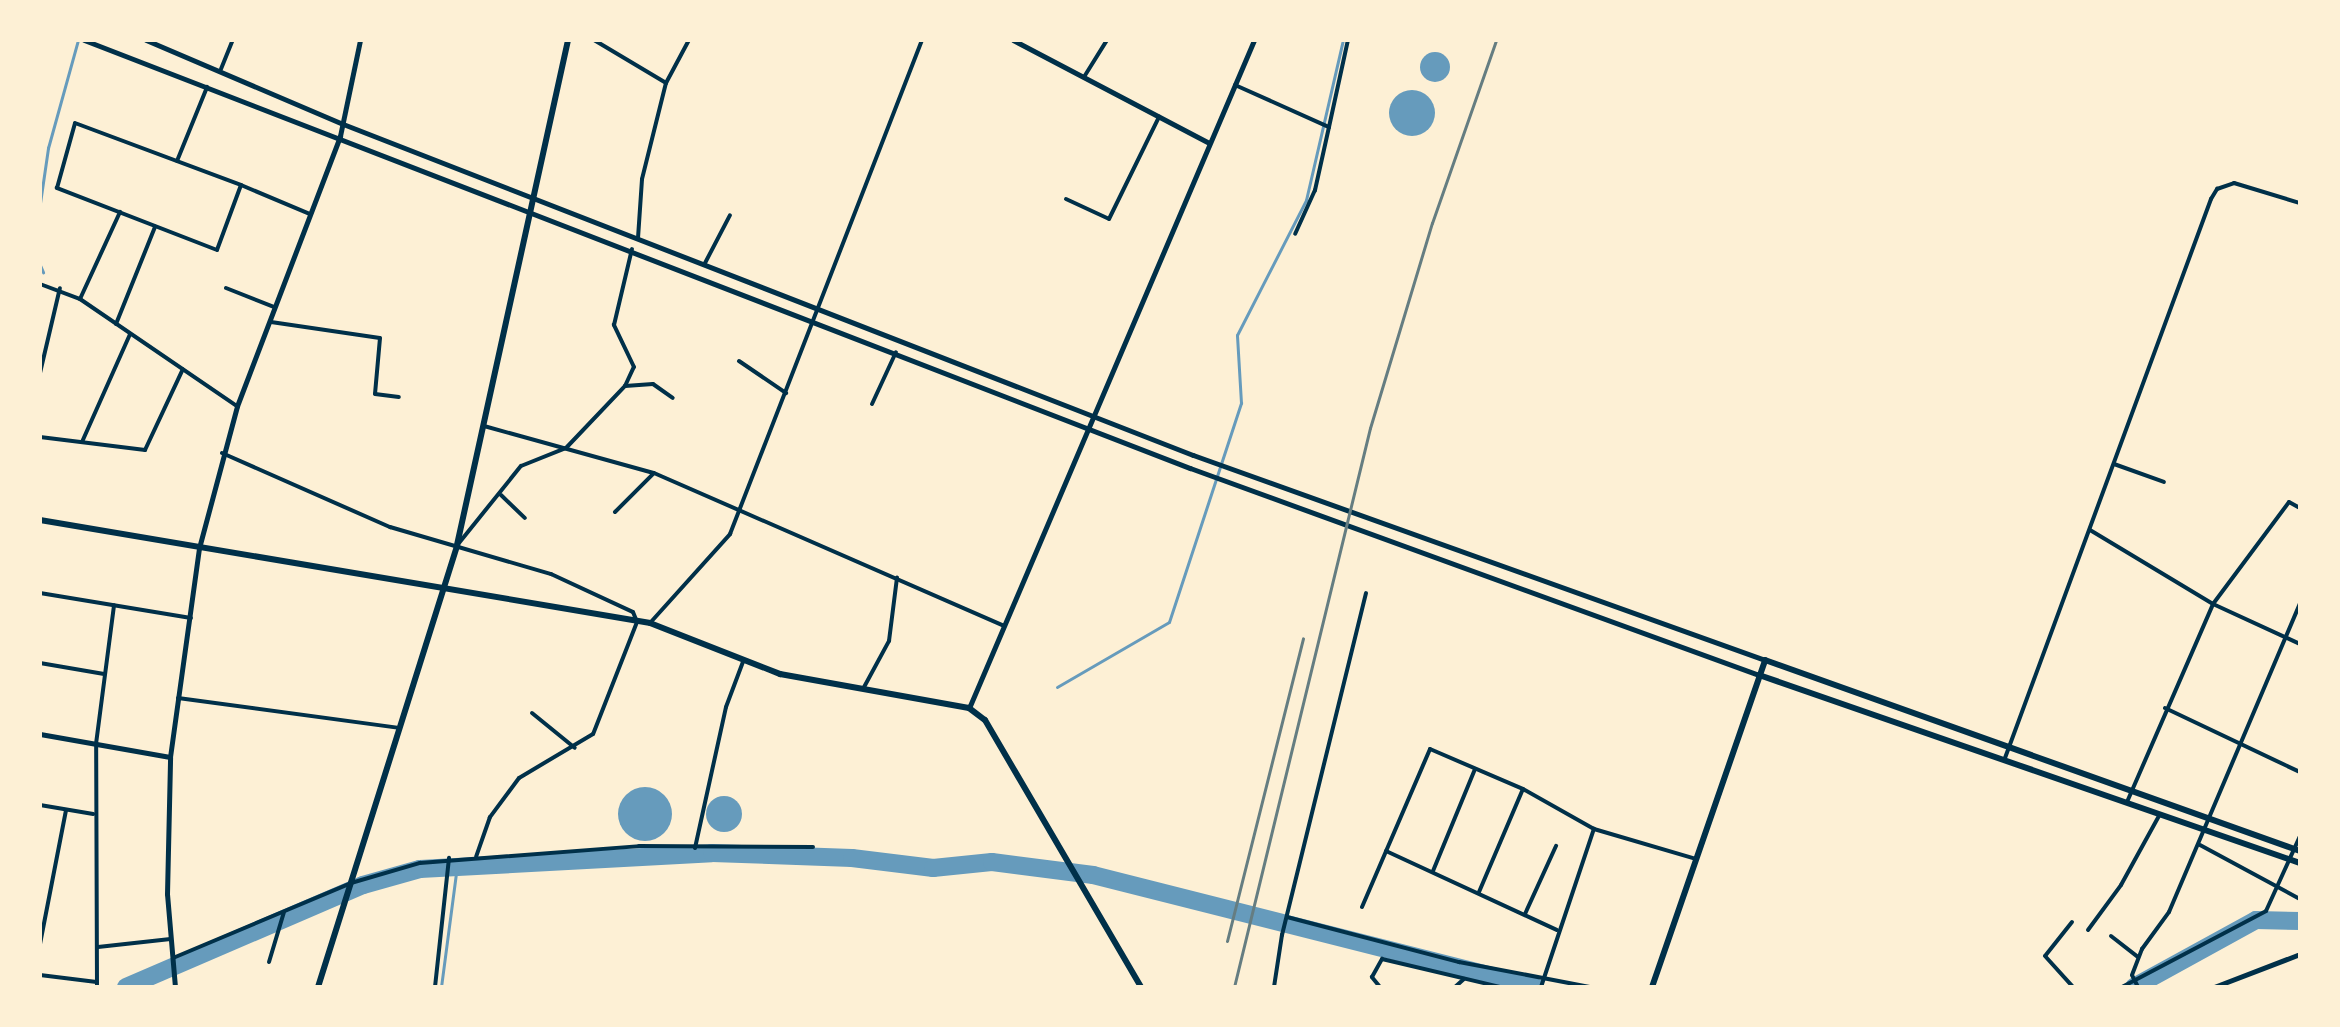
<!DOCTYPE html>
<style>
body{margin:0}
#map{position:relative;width:2340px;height:1027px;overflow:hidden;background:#fdf0d5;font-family:"Exo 2",sans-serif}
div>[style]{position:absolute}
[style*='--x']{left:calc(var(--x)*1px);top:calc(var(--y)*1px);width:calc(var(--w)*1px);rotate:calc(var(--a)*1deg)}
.water>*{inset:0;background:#669bbc}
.round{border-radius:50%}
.stream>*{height:3px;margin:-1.5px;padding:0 1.5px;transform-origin:1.5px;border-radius:1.5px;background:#669bbc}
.river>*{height:18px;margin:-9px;padding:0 9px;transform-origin:9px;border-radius:9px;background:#669bbc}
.minor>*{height:4px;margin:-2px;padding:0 2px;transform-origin:2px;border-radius:2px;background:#003049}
.tertiary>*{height:5px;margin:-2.5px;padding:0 2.5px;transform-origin:2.5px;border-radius:2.5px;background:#003049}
.secondary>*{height:6px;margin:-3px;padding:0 3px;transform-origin:3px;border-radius:3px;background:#003049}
.rail>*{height:3px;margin:-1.5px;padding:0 1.5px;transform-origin:1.5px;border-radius:1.5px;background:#657d81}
span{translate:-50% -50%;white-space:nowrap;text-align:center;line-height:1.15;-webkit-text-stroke:6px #fdf0d5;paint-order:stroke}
.frame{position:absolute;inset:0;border:42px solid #fdf0d5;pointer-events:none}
</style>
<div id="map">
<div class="water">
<i class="round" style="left:1420px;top:52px;width:30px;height:30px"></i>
<i class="round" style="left:1389px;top:90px;width:46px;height:46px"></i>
<i class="round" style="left:618px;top:787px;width:54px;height:54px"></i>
<i class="round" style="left:706px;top:796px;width:36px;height:36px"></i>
</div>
<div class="stream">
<i style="--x:40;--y:203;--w:56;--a:-81.7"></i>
<i style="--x:48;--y:148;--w:112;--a:-74.5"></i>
<i style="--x:40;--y:265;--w:8;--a:67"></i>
<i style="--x:1057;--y:687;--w:129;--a:-30.1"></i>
<i style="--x:1169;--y:622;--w:231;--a:-71.8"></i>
<i style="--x:1241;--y:403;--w:68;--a:-93.4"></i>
<i style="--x:1237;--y:335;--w:152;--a:-62.9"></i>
<i style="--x:1306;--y:200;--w:164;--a:-77"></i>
<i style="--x:441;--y:987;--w:122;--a:-82.5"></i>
</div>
<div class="river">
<i style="--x:126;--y:987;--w:258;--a:-23.3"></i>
<i style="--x:363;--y:885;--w:59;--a:-15.7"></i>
<i style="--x:420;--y:869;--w:292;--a:-3.1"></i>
<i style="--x:712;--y:853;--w:140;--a:2"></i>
<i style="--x:852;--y:858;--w:82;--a:7"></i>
<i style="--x:933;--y:868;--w:59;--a:-5.8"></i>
<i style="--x:992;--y:862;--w:102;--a:7.3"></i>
<i style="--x:1093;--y:875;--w:456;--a:14.2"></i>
<i style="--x:2134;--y:987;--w:139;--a:-28.8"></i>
<i style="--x:2256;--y:920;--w:44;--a:1.3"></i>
</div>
<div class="minor">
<i style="--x:594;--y:40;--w:84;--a:30.8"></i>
<i style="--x:221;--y:69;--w:31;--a:-68"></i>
<i style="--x:1084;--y:77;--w:44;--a:-58.1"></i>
<i style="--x:1235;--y:85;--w:103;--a:24.1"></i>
<i style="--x:1329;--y:127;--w:65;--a:102.5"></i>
<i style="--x:1315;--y:190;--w:48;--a:114.4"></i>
<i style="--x:1329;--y:127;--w:89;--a:-77.7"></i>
<i style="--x:177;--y:161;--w:80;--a:-67.9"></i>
<i style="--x:241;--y:185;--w:69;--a:110.3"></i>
<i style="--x:217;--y:250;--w:172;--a:-158.8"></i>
<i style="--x:57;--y:188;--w:67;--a:-74.5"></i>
<i style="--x:75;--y:123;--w:177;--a:20.5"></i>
<i style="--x:241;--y:185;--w:75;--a:22.8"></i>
<i style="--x:1066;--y:199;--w:47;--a:24.9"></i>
<i style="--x:1109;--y:219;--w:114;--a:-63.9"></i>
<i style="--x:638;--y:238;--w:59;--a:-86.1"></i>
<i style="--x:642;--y:179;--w:99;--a:-76"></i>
<i style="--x:666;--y:83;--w:49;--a:-61.9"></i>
<i style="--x:704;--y:265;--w:56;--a:-62.5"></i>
<i style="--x:40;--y:284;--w:43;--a:20.6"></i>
<i style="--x:80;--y:299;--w:190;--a:34.3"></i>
<i style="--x:226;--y:288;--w:52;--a:21.6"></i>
<i style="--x:80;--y:299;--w:96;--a:-65.3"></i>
<i style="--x:271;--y:322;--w:110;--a:8.4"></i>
<i style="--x:380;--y:338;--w:56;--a:95.1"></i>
<i style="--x:375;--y:394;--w:24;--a:7"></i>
<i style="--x:116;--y:324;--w:105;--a:-68.1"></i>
<i style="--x:739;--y:361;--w:57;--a:34.2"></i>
<i style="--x:40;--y:373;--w:87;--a:-76.8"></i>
<i style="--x:625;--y:386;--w:28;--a:-4"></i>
<i style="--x:653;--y:384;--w:24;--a:35"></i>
<i style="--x:872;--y:404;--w:57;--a:-65.2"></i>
<i style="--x:484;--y:426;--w:176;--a:15.5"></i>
<i style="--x:654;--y:473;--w:382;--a:23.6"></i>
<i style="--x:40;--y:437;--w:106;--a:7.1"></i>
<i style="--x:145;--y:450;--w:89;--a:-64.9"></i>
<i style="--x:82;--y:442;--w:118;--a:-66"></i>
<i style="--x:222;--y:453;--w:184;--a:23.8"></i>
<i style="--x:390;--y:527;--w:168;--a:16.3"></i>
<i style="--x:551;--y:574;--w:90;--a:24.9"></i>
<i style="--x:633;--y:612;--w:11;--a:68"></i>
<i style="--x:637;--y:622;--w:120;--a:111.4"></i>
<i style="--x:593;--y:734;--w:86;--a:149.3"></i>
<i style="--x:519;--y:778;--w:49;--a:126.6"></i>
<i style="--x:490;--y:817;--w:42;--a:109.3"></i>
<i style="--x:2114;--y:464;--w:53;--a:19.8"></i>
<i style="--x:501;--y:495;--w:33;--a:44"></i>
<i style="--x:615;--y:512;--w:55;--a:-45"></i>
<i style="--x:2090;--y:530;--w:144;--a:31"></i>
<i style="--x:2213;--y:604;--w:96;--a:24.7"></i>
<i style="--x:459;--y:543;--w:99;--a:-51.2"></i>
<i style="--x:521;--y:466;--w:48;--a:-21.8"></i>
<i style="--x:566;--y:448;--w:86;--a:-46.4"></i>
<i style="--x:625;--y:386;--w:21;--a:-65"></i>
<i style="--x:634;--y:367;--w:47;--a:-115.5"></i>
<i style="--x:614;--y:325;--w:78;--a:-76.7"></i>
<i style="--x:40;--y:593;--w:153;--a:9.4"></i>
<i style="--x:650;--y:623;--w:120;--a:-48"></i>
<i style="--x:730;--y:534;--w:530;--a:-68.76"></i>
<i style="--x:40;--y:663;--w:65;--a:9.8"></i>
<i style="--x:863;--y:689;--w:55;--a:-61.6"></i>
<i style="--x:889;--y:641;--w:64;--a:-82.8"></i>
<i style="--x:178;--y:698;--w:223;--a:7.7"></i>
<i style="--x:2165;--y:708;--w:149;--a:25.4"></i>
<i style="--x:532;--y:713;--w:55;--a:39.1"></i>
<i style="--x:2005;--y:758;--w:596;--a:-69.77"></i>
<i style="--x:2211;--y:199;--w:12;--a:-59"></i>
<i style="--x:2217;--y:189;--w:18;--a:-19"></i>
<i style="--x:2234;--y:183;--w:69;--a:16.9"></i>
<i style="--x:2127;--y:802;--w:216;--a:-66.5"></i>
<i style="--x:2213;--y:604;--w:127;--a:-53.3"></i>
<i style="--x:2289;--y:502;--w:13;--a:29"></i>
<i style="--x:40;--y:805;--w:54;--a:9.6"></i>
<i style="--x:2200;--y:845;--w:114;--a:28.4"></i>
<i style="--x:695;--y:848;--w:144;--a:-77.6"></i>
<i style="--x:726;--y:707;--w:51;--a:-69.4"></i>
<i style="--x:1386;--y:851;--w:188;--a:24.8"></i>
<i style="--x:1433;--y:871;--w:110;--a:-67.6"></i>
<i style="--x:1479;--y:892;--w:112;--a:-66.9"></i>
<i style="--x:1362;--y:907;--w:172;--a:-66.7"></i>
<i style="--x:1430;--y:749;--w:101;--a:23.3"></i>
<i style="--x:1523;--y:789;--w:81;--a:29.4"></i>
<i style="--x:1594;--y:829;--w:106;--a:16.4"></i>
<i style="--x:1525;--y:914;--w:75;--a:-65.5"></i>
<i style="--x:1287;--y:917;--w:178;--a:14.7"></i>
<i style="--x:1459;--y:962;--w:133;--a:10.8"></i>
<i style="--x:2072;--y:922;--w:43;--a:128.5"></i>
<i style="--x:2045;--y:956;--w:42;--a:47.9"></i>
<i style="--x:2088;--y:930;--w:56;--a:-53.7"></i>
<i style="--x:2121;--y:885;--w:81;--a:-61.2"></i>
<i style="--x:2111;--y:936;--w:34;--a:38"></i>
<i style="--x:40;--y:944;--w:136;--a:-79"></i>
<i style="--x:98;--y:947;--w:73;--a:-6.3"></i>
<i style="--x:173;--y:958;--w:193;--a:-22.8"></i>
<i style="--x:351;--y:883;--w:72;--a:-16.2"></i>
<i style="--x:420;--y:863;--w:220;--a:-4.4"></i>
<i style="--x:639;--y:846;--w:174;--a:0.3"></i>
<i style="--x:269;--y:962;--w:52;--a:-73.3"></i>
<i style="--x:40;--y:975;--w:57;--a:7"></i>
<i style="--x:97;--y:987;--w:243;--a:-90.2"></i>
<i style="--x:96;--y:744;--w:140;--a:-82.6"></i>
<i style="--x:435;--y:987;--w:130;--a:-83.8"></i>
<i style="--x:1274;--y:987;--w:53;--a:-81.3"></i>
<i style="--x:1282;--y:935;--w:352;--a:-76.2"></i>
<i style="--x:1380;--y:987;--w:13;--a:-129"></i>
<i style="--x:1372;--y:977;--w:21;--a:-61"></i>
<i style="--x:1382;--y:959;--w:121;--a:13.3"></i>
<i style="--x:1455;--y:987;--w:12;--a:-42"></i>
<i style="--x:1541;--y:987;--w:167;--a:-71.5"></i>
<i style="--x:2122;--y:987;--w:163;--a:-27.8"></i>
<i style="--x:2266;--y:911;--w:82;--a:-65.6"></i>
<i style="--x:2138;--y:987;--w:13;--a:-117"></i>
<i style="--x:2132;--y:975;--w:28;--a:-69"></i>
<i style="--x:2142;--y:949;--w:46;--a:-53.9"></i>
<i style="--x:2169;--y:912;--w:335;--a:-67"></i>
</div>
<div class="tertiary">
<i style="--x:84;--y:40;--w:1186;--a:21.16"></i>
<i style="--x:1190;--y:468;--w:605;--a:19.99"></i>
<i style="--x:146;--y:40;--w:214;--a:23.1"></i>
<i style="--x:343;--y:124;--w:912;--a:21.28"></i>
<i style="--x:1193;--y:455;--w:608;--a:19.72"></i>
<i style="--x:1013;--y:40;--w:221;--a:27.7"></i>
<i style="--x:969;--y:708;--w:726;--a:-66.89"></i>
<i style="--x:40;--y:734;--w:132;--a:10"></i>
<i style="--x:175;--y:987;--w:93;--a:-94.9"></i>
<i style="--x:167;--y:894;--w:137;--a:-88.7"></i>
<i style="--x:170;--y:757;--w:211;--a:-82.1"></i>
<i style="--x:199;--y:548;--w:147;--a:-75"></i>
<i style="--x:237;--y:406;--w:289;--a:-69.1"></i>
<i style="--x:340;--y:136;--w:98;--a:-78.2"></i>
<i style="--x:2214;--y:987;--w:92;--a:-21"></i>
</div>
<div class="secondary">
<i style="--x:40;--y:520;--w:619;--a:9.58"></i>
<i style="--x:650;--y:623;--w:140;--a:21.4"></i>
<i style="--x:780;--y:674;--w:192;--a:10.2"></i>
<i style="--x:969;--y:708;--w:20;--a:37"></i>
<i style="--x:985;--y:720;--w:309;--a:59.7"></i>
<i style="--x:1759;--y:675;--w:573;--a:19.16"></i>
<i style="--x:318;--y:987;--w:463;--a:-72.5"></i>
<i style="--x:457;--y:545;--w:517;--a:-77.6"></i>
<i style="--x:1652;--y:987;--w:346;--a:-70.9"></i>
<i style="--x:1765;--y:660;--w:568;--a:19.65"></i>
</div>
<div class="rail">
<i style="--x:1227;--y:941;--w:312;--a:-75.9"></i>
<i style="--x:1234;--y:987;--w:575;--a:-76.33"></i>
<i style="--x:1370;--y:428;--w:214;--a:-73.2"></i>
<i style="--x:1432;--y:223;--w:194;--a:-70.7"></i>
</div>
<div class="frame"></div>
</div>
